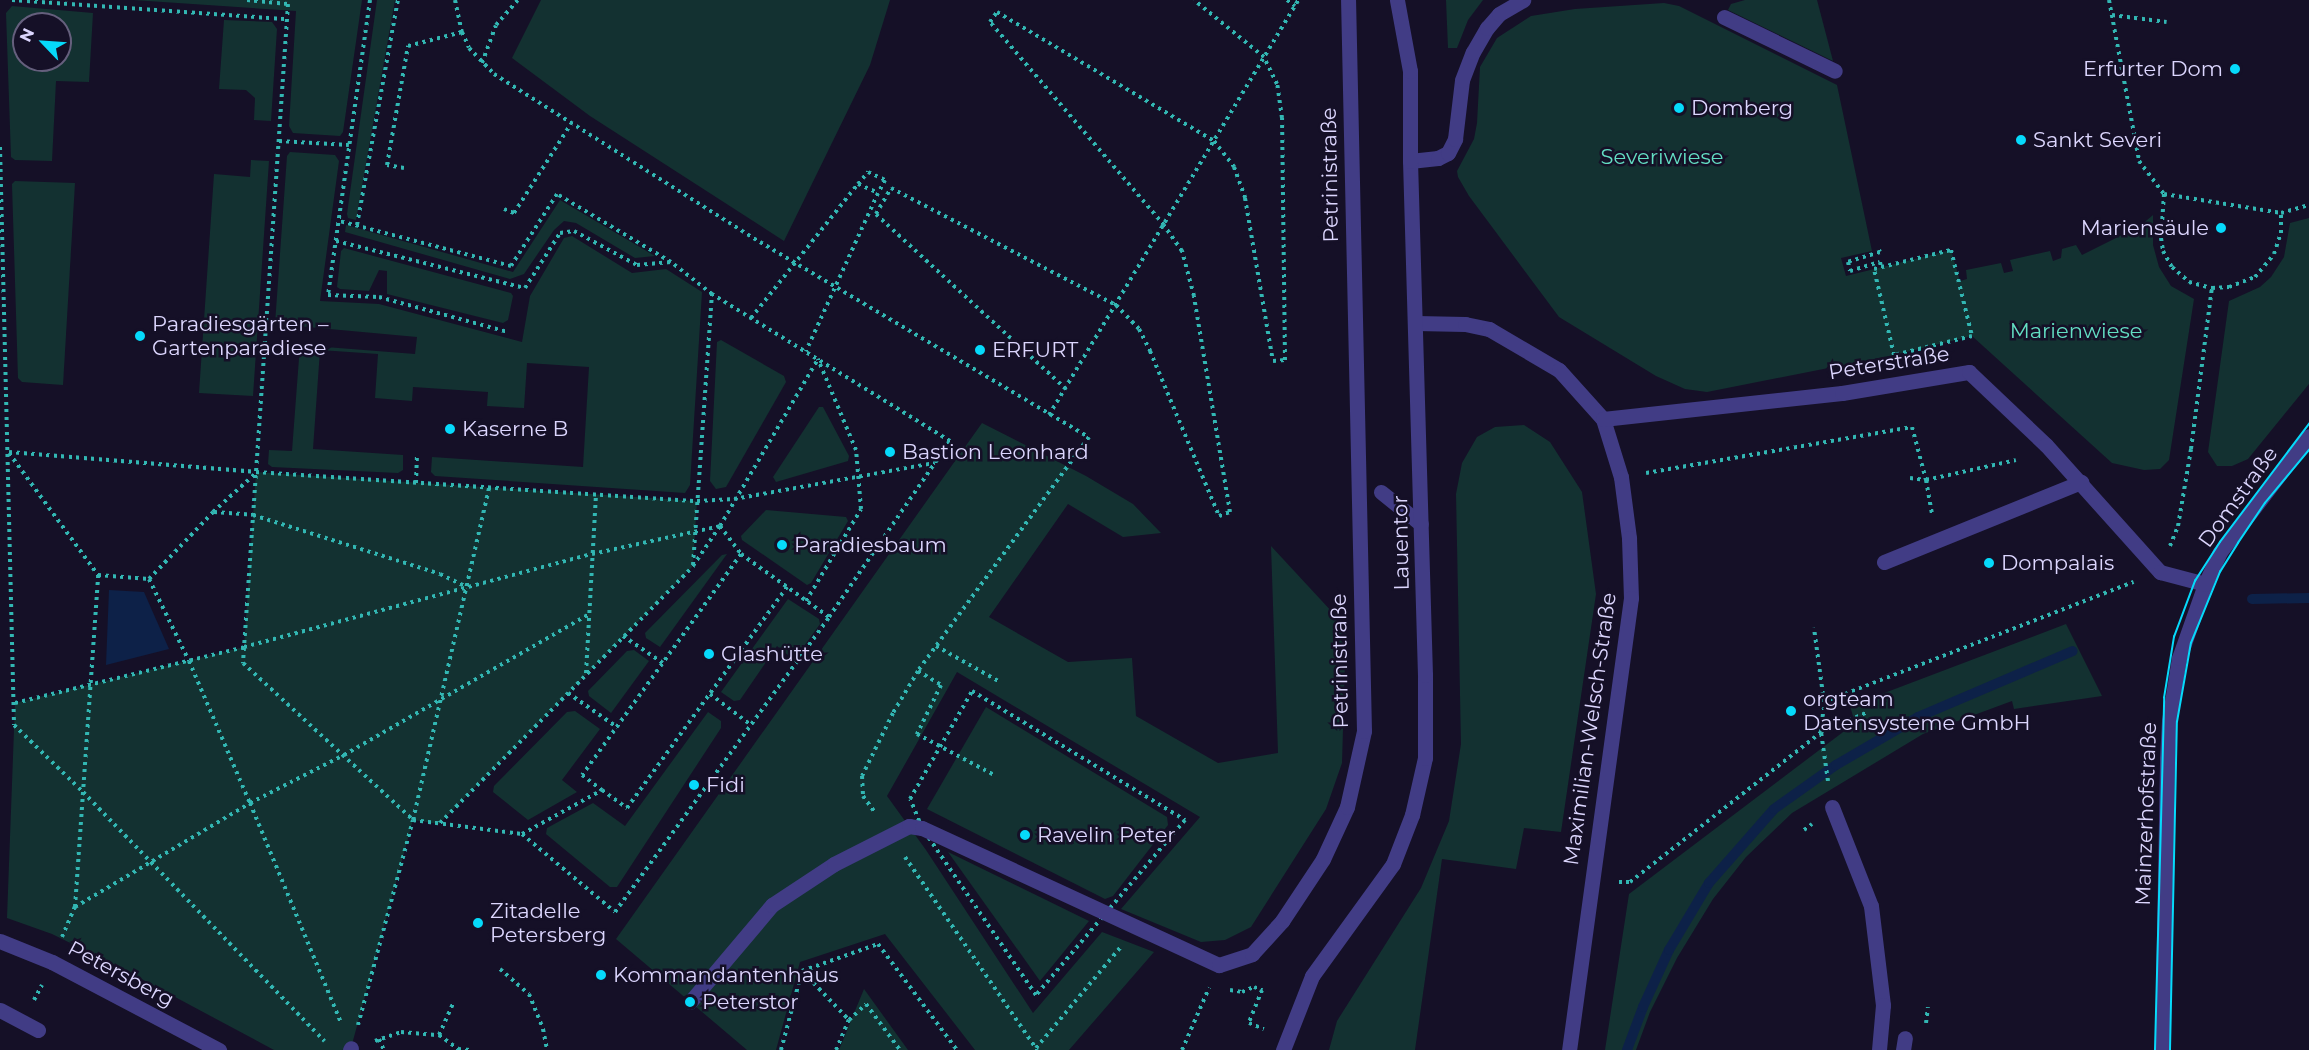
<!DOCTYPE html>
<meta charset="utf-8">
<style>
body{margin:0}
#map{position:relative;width:2309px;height:1050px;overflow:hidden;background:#151027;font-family:Montserrat,sans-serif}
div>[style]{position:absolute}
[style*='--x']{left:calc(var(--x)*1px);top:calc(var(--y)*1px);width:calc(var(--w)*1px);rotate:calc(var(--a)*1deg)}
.green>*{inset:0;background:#133131}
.water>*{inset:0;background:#0d2148}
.stream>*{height:10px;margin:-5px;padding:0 5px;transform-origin:5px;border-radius:5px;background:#0d2148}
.path>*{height:4px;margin-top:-2px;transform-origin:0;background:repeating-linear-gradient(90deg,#32b7b3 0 3px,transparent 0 7.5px)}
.lane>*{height:15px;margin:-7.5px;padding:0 7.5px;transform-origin:7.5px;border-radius:7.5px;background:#413c85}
.street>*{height:15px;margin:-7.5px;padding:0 7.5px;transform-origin:7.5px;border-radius:7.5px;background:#413c85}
.tram>*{height:1.5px;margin:-0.75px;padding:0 0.75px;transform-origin:0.75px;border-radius:0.75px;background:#06dafb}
.dots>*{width:16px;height:16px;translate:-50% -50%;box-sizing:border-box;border:3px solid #151027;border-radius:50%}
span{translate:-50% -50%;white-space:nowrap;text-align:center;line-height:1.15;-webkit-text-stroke:5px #151027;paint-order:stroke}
.poi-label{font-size:21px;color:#dcd6fe}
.right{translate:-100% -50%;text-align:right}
.left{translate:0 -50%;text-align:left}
.park-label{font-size:21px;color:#63dec3}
.street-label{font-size:21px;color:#dcd6fe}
.north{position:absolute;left:12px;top:12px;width:60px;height:60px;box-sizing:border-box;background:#151027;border:2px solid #655f7d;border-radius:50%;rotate:295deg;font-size:16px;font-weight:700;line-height:24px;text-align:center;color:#dcd6fe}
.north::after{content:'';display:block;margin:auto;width:21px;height:27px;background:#06dafb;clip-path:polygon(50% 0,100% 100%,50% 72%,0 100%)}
</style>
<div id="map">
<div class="green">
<i style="clip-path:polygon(133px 0,362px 0,343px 132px,340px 136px,293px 133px,289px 126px,296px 11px)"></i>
<i style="clip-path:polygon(377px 0,395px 0,356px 220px,348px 218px,347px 214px)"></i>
<i style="clip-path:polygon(541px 0,890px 0,870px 65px,784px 241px,590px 116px,512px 58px)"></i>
<i style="clip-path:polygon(1446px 0,1483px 0,1468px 20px,1457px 48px,1448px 48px)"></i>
<i style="clip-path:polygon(1745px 0,1817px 0,1833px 61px,1728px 10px,1731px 4px)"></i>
<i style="clip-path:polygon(1664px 3px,1679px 6px,1837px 85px,1872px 251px,1841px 258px,1846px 276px,1951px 250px,1960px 281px,1967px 279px,1966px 270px,2001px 263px,2004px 273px,2013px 271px,2010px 260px,2050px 251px,2053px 261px,2061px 258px,2062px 249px,2076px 245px,2082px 255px,2140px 226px,2153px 215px,2153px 245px,2159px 267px,2171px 286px,2194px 299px,2169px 460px,2160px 469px,2144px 470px,2112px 463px,1972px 336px,1894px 355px,1707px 392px,1685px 389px,1656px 376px,1559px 317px,1469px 196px,1458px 177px,1457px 171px,1474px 139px,1477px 123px,1480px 67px,1497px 38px,1531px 16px,1575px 9px)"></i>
<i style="clip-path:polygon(evenodd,12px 6px,93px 13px,89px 82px,56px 81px,52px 161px,15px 160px,11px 157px,6px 13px,12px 6px,24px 24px,60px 24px,60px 60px,24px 60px,24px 24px)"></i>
<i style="clip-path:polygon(224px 20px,272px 22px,277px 29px,271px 121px,254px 120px,255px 98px,246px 90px,219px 89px)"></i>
<i style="clip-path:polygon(290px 152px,335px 155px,339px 161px,320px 301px,379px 304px,522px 342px,530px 296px,564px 238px,572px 236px,632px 273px,666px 269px,702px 292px,690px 485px,685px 493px,435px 476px,431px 472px,432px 457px,583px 467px,589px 367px,527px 363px,524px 408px,487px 406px,488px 392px,413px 387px,412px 401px,375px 398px,378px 354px,320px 350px,313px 449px,403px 455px,403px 470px,398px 473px,272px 467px,268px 464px,269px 450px,292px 451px,300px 345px,415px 354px,417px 337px,275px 324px,287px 156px)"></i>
<i style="clip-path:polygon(251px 160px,269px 161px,253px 396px,199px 393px,214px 174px,250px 177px)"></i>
<i style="clip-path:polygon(15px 181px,75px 183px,63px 385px,22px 382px,18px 378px,12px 184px)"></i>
<i style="clip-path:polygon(560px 200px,655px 256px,635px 258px,576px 223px,564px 221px,554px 230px,524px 274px,510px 279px,345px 232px,346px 225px,513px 272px)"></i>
<i style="clip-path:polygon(2309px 218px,2309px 384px,2248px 459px,2232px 466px,2217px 466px,2208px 452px,2229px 301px,2260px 287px,2271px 277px,2284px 257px,2290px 223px)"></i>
<i style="clip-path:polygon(344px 248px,511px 293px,513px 296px,508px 320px,503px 323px,387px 294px,387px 271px,379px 270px,369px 291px,340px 289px,337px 287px,341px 251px)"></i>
<i style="clip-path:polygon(721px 340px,784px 376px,786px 382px,726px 487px,716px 489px,710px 481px,717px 342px)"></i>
<i style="clip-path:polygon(819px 407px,823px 407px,849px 456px,848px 461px,776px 482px,773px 477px)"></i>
<i style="clip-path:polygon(982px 423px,1086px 476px,1133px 504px,1161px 533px,1123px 537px,1068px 504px,989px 617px,1068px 662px,1132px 658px,1136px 716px,1218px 763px,1278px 753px,1271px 546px,1346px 627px,1342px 763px,1326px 809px,1251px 927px,1225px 940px,1201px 942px,1121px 909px,1200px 817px,957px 672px,887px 796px,926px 850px,1033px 1013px,1102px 932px,1154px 952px,1069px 1050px,975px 1050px,885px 934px,800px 962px,776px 1050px,747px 1050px,616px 939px)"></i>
<i style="clip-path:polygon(1524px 425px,1550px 442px,1582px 492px,1596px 594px,1561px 832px,1524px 828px,1516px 869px,1442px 859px,1415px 1050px,1329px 1050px,1337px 1021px,1421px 888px,1449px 821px,1461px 744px,1456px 494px,1462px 463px,1477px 437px,1495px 427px)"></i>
<i style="clip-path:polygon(256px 472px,697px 501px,693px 566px,439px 824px,413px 820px,351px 1048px,342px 1050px,274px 1050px,121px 968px,52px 934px,7px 918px,15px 703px,244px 647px)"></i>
<i style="clip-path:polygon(766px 510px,846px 517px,848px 521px,811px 583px,807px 585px,742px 540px,741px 536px)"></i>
<i style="clip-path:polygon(727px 554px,660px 647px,646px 638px,645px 633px,722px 555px)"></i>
<i style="clip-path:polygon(788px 599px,819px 619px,820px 624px,794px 660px,777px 646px,740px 700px,734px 701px,721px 692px)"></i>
<i style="clip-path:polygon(2066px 624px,2102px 696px,2014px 709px,2012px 701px,1966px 718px,1923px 734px,1792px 813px,1746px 857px,1713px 899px,1677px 958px,1650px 1012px,1636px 1050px,1605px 1050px,1629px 894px,1855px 723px,1850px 706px)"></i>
<i style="clip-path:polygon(634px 650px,649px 661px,611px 713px,589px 696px,588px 691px,627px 651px)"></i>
<i style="clip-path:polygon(986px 707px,1167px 817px,1168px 825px,1113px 896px,1105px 899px,927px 809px)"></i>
<i style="clip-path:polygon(575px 711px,600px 729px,562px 780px,577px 792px,528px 820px,493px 792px,494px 786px,567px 712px)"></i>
<i style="clip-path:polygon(708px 712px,721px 721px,721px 728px,617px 887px,610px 887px,546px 834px,547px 828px,593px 803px,625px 826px)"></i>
<i style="clip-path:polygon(948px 852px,1089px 921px,1040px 981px)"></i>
<i style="clip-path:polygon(864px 989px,908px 1050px,839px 1050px)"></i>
</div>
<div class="water">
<i style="clip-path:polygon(109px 590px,144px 592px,169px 649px,106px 665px)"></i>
</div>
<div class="stream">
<i style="--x:2252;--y:599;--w:57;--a:-1"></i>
<i style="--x:1627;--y:1050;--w:46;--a:-69.6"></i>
<i style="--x:1643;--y:1007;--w:63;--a:-65.5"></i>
<i style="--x:1669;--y:950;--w:78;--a:-59.2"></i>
<i style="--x:1709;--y:883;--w:98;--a:-48.7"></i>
<i style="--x:1774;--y:809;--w:76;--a:-35.4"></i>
<i style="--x:1836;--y:765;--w:95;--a:-30.3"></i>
<i style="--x:1918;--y:717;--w:168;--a:-23.1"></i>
</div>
<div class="path">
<i style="--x:12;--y:0;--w:276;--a:4"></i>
<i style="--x:247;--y:0;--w:41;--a:5.6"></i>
<i style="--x:288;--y:4;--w:661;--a:93.91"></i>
<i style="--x:243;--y:663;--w:231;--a:42.7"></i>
<i style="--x:413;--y:820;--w:110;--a:7.3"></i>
<i style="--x:522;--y:834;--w:121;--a:40"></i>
<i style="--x:615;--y:912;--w:364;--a:-54"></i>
<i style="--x:829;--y:617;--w:214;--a:-55.5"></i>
<i style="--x:950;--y:441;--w:280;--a:-148.3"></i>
<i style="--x:712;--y:294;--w:52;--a:-142"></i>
<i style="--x:671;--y:262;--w:133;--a:-149.2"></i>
<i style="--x:557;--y:194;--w:85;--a:122.6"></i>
<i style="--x:511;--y:266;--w:178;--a:-165.3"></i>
<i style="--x:370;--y:0;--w:298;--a:98.1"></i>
<i style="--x:328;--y:295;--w:51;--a:2.2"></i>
<i style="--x:379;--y:297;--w:134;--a:15.2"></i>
<i style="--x:455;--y:0;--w:33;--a:78"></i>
<i style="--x:462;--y:32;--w:17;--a:66"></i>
<i style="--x:469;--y:48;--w:36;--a:46"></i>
<i style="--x:494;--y:74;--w:315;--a:32.3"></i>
<i style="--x:760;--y:242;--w:382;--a:30.7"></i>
<i style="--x:1089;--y:437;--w:290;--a:126.2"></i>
<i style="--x:918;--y:671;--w:49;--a:120.8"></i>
<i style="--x:893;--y:713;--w:70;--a:116.2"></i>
<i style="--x:862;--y:776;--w:20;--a:87"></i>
<i style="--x:863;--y:796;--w:22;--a:54"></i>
<i style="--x:1287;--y:0;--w:10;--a:37"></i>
<i style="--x:2109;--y:0;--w:164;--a:79.4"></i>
<i style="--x:2139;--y:161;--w:41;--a:52.9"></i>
<i style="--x:2164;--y:194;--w:44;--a:93.9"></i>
<i style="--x:2161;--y:238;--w:13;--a:81"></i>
<i style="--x:2163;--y:251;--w:18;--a:61"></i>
<i style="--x:2172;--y:267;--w:23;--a:41"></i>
<i style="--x:2189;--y:282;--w:24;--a:15"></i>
<i style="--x:2212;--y:288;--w:17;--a:-3"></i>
<i style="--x:2229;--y:287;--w:28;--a:-21"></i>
<i style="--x:2255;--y:277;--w:30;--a:-50"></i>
<i style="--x:2274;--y:254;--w:22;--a:-72"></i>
<i style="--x:2281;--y:233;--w:20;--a:-90"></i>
<i style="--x:2112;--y:15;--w:55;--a:7.3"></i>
<i style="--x:482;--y:63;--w:40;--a:-69.8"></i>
<i style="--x:496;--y:25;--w:33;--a:-49"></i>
<i style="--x:279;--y:141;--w:70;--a:3.3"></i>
<i style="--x:0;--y:147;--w:578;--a:88.61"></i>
<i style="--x:14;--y:725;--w:96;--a:44.2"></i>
<i style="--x:83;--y:792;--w:347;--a:45.9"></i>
<i style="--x:404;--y:168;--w:17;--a:-170"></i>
<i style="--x:387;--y:165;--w:121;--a:-80"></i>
<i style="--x:408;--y:46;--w:56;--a:-14.5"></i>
<i style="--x:858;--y:184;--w:16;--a:-50"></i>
<i style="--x:868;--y:172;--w:19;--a:25"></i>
<i style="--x:885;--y:180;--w:15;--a:118"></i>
<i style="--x:2164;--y:194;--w:119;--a:9.2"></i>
<i style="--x:2281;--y:213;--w:29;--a:-16"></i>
<i style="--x:504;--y:209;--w:11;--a:22"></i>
<i style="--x:514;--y:213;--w:106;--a:-57.4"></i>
<i style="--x:357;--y:225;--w:229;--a:-79.7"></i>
<i style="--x:336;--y:241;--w:195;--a:14"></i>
<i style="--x:525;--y:288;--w:65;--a:-57.5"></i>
<i style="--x:560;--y:233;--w:14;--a:-8"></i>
<i style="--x:574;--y:231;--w:72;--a:28.4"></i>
<i style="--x:637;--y:265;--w:34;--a:-5"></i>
<i style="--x:1879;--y:250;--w:2;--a:63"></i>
<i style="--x:1880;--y:252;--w:34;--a:163"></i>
<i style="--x:1848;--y:262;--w:9;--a:77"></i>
<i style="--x:1850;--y:271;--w:31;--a:-17"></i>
<i style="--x:1880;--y:262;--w:5;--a:79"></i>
<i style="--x:1951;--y:250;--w:89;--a:76.3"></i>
<i style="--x:1972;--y:336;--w:80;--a:166.3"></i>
<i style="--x:1894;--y:355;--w:88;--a:-103.1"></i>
<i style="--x:1874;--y:269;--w:79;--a:-13.9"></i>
<i style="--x:751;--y:318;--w:171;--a:-51.4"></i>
<i style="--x:858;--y:184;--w:22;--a:24"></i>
<i style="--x:878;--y:193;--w:174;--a:114.5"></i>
<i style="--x:1066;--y:389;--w:258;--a:-137.4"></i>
<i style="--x:876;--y:214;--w:30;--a:-60"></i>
<i style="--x:891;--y:188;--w:254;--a:27.5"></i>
<i style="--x:1116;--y:305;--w:33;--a:46"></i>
<i style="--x:1139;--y:329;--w:25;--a:63"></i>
<i style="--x:1150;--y:351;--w:179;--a:67.3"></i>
<i style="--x:1219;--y:516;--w:12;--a:-20"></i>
<i style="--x:1230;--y:512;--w:219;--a:-99.5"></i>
<i style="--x:1194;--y:296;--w:47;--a:-104.9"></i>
<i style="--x:1182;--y:251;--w:32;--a:-125"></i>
<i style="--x:1164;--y:225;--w:267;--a:-130.6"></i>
<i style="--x:990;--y:22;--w:12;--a:-55"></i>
<i style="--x:997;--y:12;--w:252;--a:30.7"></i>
<i style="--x:1214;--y:141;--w:33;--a:52"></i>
<i style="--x:1234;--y:167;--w:33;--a:70"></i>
<i style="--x:1245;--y:198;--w:165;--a:80.3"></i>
<i style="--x:1273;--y:361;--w:12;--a:-5"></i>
<i style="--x:1285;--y:360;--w:242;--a:-90.7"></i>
<i style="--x:1282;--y:118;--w:34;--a:-98"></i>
<i style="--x:1277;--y:84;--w:30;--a:-116"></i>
<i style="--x:1264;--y:57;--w:90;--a:-140.8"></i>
<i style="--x:1049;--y:415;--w:484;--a:-59"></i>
<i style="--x:9;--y:452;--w:248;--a:4.6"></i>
<i style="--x:256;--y:472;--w:442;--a:3.8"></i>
<i style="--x:697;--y:501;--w:37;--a:-3"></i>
<i style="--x:734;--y:499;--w:204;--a:-10.2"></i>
<i style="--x:9;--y:453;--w:151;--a:53.9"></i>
<i style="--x:98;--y:575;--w:51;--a:4.5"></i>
<i style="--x:149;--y:579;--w:93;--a:-46.3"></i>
<i style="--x:213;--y:512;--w:58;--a:-42.2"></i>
<i style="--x:1646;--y:473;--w:270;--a:-9.8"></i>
<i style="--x:1912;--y:427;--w:55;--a:75.2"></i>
<i style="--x:1926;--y:480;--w:92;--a:-12.5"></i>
<i style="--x:1910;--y:478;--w:16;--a:7"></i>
<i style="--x:1926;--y:480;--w:34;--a:80"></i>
<i style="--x:416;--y:483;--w:27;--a:-88"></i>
<i style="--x:214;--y:512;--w:39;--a:4"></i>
<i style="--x:253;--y:515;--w:196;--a:17.5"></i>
<i style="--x:440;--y:574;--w:30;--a:26"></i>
<i style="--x:720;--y:526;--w:35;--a:53"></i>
<i style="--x:741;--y:554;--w:108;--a:35.6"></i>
<i style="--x:2170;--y:546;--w:22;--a:-68"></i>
<i style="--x:2178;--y:526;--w:78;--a:-80.4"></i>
<i style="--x:2191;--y:449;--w:162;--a:-82.6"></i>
<i style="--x:741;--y:554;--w:272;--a:125.7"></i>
<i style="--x:582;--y:775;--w:25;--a:37"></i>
<i style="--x:602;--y:790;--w:31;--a:36"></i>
<i style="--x:627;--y:808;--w:273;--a:-54.1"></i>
<i style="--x:693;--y:565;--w:272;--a:-86"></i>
<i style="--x:149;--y:579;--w:91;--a:64"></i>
<i style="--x:189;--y:661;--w:155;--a:66.8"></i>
<i style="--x:250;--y:803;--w:238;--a:67.5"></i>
<i style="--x:806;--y:601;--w:107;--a:-59.1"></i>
<i style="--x:861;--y:509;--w:59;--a:-94.8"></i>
<i style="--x:856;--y:450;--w:99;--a:-112.7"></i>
<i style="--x:623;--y:636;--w:48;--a:34"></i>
<i style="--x:936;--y:646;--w:71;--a:29.4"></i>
<i style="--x:918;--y:671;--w:27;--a:31"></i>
<i style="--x:941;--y:685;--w:55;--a:116.1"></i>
<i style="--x:917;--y:734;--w:89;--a:28"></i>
<i style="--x:586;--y:673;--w:179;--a:-86.8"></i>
<i style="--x:972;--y:691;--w:249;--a:31.2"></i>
<i style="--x:1185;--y:820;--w:230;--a:130.4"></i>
<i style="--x:1036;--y:995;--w:202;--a:-124.3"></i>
<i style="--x:922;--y:828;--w:31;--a:-112"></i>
<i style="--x:910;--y:799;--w:125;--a:-60.1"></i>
<i style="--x:568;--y:693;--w:60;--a:34.8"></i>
<i style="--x:710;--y:694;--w:51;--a:37.1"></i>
<i style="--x:1824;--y:702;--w:332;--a:-21.2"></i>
<i style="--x:15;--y:703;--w:236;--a:-13.7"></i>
<i style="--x:244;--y:647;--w:360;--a:-15"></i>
<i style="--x:592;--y:554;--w:131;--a:-12.3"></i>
<i style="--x:1828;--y:781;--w:49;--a:-98.1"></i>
<i style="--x:1821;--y:732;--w:51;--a:-23.1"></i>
<i style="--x:440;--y:823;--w:361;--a:-45.4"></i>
<i style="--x:693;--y:566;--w:48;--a:-56"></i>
<i style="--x:720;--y:526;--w:194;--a:-59.6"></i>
<i style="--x:1804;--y:830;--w:10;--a:-37"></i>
<i style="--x:522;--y:834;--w:91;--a:-28.8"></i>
<i style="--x:905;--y:857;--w:234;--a:55.6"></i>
<i style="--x:1619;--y:882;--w:11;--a:0"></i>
<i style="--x:1630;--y:882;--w:243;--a:-38.1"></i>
<i style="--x:1821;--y:732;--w:30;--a:-84"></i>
<i style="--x:1824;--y:702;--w:75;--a:-97.7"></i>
<i style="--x:75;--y:907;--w:204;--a:-30.7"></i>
<i style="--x:250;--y:803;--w:106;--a:-27.1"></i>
<i style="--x:344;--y:755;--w:283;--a:-29.9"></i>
<i style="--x:62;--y:937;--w:33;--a:-67"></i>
<i style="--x:75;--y:907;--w:333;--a:-86"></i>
<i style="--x:500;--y:969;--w:38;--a:41"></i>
<i style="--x:529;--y:994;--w:38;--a:68"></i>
<i style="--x:543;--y:1029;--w:21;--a:79"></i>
<i style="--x:803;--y:972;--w:66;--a:46.2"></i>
<i style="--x:1230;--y:990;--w:12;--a:9"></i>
<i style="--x:1242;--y:992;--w:13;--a:-23"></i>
<i style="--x:1254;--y:987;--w:9;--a:21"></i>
<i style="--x:1262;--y:990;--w:35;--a:112"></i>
<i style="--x:1249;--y:1023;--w:16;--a:22"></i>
<i style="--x:34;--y:1000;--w:17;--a:-62"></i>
<i style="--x:1926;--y:1023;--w:16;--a:-83"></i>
<i style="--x:358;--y:1025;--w:212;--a:-75"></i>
<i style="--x:413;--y:820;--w:341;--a:-77.1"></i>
<i style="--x:439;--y:1035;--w:34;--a:-66"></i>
<i style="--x:379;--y:1039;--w:12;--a:66"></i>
<i style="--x:375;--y:1041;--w:28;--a:-19"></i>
<i style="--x:401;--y:1032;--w:38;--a:5"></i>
<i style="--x:439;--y:1035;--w:24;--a:36"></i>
<i style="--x:458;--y:1049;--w:12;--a:5"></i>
<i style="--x:1036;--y:1048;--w:131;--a:-50"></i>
<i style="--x:781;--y:1050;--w:82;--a:-75.1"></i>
<i style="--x:802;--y:971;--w:81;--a:-19.6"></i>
<i style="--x:878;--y:944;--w:132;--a:53.3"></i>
<i style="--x:836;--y:1050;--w:33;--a:-67"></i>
<i style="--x:849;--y:1020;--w:23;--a:-43"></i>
<i style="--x:866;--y:1004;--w:57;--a:53.5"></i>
<i style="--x:1182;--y:1050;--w:68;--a:-66.5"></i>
</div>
<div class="lane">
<i style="--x:1410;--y:161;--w:28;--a:-6"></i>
<i style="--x:1438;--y:158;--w:11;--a:-27"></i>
<i style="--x:1448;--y:153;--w:16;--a:-63"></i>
<i style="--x:1455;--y:139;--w:59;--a:-83.2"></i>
<i style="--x:1462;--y:80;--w:30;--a:-69"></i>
<i style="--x:1473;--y:52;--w:28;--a:-60"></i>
<i style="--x:1487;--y:28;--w:18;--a:-49"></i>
<i style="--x:1499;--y:14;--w:28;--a:-30"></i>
<i style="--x:1381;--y:492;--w:51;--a:38.7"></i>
<i style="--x:1884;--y:562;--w:213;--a:-22.1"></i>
<i style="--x:1832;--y:807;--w:106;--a:68.5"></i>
<i style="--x:1871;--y:906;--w:100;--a:83.1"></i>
<i style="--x:1883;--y:1005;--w:45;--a:95.1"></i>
<i style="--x:0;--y:941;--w:56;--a:22"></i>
<i style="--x:52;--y:962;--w:189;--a:27.8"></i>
<i style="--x:690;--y:1002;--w:127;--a:-49.8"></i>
<i style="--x:772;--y:905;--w:74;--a:-33.5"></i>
<i style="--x:834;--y:864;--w:84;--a:-26.9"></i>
<i style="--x:909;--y:826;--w:13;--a:9"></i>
<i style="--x:922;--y:828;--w:327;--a:24.8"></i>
<i style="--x:1219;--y:965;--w:35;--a:-18"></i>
<i style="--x:1252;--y:954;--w:45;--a:-47.7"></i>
<i style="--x:1282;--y:921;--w:74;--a:-56.5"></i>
<i style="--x:1323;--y:859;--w:57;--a:-65.2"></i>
<i style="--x:1347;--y:807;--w:78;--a:-77.4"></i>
<i style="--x:1364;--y:731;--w:731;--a:-91.25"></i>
<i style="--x:0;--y:1010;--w:43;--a:27.8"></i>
<i style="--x:350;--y:1050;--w:2;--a:-63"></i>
<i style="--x:1903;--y:1050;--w:12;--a:-81"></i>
</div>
<div class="street">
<i style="--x:1724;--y:17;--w:123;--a:25.9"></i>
<i style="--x:1416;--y:323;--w:49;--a:1.2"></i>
<i style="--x:1465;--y:324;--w:25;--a:12"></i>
<i style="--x:1489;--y:329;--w:81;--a:30.4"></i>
<i style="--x:1559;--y:370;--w:66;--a:48.1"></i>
<i style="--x:1603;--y:419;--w:61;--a:72.8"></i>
<i style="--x:1621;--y:477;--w:62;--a:82.5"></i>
<i style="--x:1629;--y:538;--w:60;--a:88.1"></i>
<i style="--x:1631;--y:598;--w:456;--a:97.8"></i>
<i style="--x:1603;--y:419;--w:240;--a:-6.2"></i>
<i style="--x:1842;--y:393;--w:129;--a:-9.4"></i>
<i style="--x:1969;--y:372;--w:106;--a:43.5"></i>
<i style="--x:2046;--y:445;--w:171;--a:48.1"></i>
<i style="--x:2160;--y:572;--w:47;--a:14.9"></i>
<i style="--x:1283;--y:1050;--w:79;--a:-68.6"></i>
<i style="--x:1312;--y:976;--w:138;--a:-54.1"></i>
<i style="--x:1393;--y:864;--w:53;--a:-68.8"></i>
<i style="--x:1412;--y:815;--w:58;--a:-77.2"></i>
<i style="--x:1425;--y:758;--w:83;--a:-90"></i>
<i style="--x:1425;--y:675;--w:514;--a:-91.67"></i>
<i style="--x:1410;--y:161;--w:90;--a:-90"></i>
<i style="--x:1410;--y:71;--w:72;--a:-100.4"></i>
<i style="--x:2162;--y:1050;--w:291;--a:-89"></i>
<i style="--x:2167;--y:759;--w:38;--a:-87"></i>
<i style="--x:2169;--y:721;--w:64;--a:-81"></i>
<i style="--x:2179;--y:658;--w:78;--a:-70.6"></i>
<i style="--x:2205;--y:584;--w:35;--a:-65"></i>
<i style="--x:2220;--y:552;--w:146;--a:-52.5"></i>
</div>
<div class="tram">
<i style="--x:2155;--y:1050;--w:352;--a:-88.5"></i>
<i style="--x:2164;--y:698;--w:62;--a:-80.7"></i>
<i style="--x:2174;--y:637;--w:60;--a:-69.4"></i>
<i style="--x:2195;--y:581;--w:46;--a:-57.3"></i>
<i style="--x:2220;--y:542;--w:148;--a:-53"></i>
<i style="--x:2170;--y:1050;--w:328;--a:-88.8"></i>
<i style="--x:2177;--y:722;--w:80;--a:-80"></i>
<i style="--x:2191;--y:643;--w:77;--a:-67.8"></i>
<i style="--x:2220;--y:572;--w:34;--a:-58"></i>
<i style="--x:2238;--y:543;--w:48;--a:-56"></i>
<i style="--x:2265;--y:503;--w:69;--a:-50.3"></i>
</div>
<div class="dots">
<i style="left:2235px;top:69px;background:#06dafb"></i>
<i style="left:1679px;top:108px;background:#06dafb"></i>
<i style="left:2021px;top:140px;background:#06dafb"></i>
<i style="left:2221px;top:228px;background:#06dafb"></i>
<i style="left:140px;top:336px;background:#06dafb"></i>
<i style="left:980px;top:350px;background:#06dafb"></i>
<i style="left:450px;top:429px;background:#06dafb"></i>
<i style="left:890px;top:452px;background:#06dafb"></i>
<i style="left:782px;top:545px;background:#06dafb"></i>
<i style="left:1989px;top:563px;background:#06dafb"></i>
<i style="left:709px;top:654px;background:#06dafb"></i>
<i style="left:1791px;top:711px;background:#06dafb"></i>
<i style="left:694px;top:785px;background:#06dafb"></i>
<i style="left:1025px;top:835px;background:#06dafb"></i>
<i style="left:478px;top:923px;background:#06dafb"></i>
<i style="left:601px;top:975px;background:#06dafb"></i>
<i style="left:690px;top:1002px;background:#06dafb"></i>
</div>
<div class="poi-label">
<span class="right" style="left:2223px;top:69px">Erfurter Dom</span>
<span class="left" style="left:1691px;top:108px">Domberg</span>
<span class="left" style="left:2033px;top:140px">Sankt Severi</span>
<span class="right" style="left:2209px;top:228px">Mariensäule</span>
<span class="left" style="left:152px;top:336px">Paradiesgärten –<br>Gartenparadiese</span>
<span class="left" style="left:992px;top:350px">ERFURT</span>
<span class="left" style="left:462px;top:429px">Kaserne B</span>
<span class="left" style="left:902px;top:452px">Bastion Leonhard</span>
<span class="left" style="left:794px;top:545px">Paradiesbaum</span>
<span class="left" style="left:2001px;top:563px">Dompalais</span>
<span class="left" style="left:721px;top:654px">Glashütte</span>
<span class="left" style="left:1803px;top:711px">orgteam<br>Datensysteme GmbH</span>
<span class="left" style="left:706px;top:785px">Fidi</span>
<span class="left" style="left:1037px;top:835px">Ravelin Peter</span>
<span class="left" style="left:490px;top:923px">Zitadelle<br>Petersberg</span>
<span class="left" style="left:613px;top:975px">Kommandantenhaus</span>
<span class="left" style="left:702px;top:1002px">Peterstor</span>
</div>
<div class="park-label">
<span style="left:1662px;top:157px">Severiwiese</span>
<span style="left:2076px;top:331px">Marienwiese</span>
</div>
<div class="street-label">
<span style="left:1330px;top:175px;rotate:-91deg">Petrinistraße</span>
<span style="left:1889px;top:363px;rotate:-9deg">Peterstraße</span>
<span style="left:2238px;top:497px;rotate:-54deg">Domstraße</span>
<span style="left:1401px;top:543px;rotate:-91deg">Lauentor</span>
<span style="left:1340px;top:661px;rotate:-91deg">Petrinistraße</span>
<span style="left:1590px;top:729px;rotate:-82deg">Maximilian-Welsch-Straße</span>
<span style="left:2146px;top:814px;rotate:-88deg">Mainzerhofstraße</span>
<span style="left:121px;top:974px;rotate:28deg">Petersberg</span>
</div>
<div class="north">N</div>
</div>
